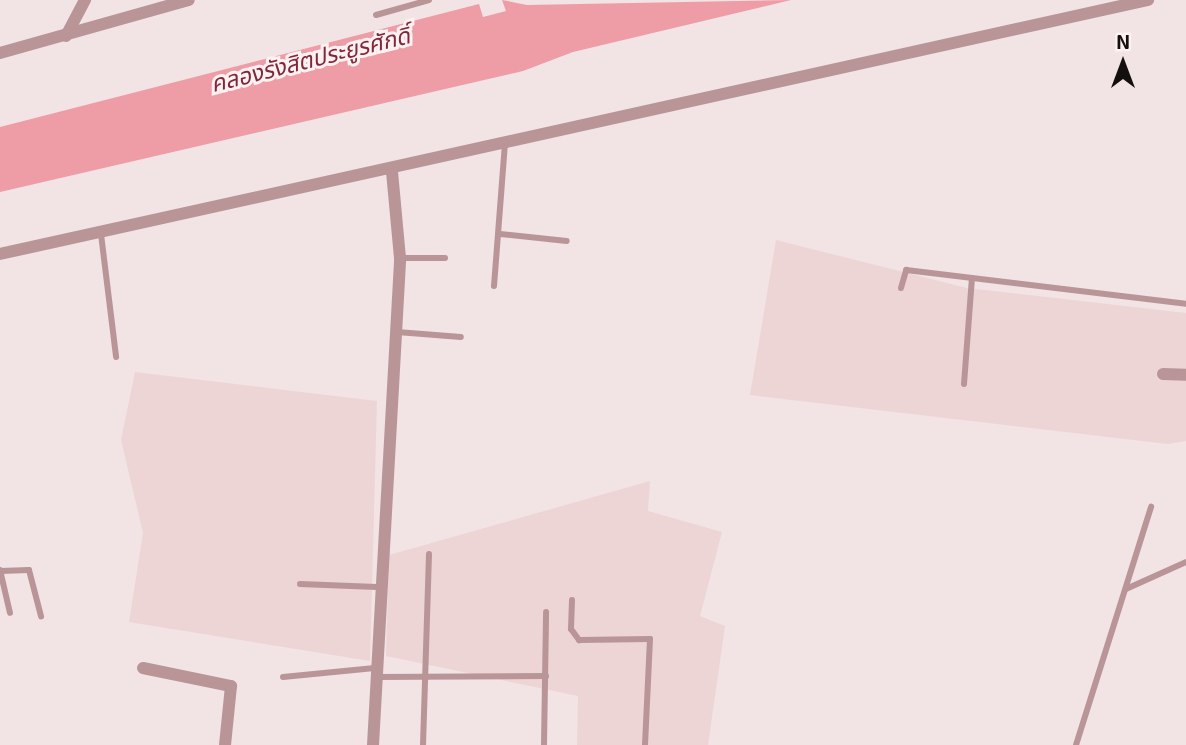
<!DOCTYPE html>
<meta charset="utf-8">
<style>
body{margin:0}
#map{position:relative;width:1186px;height:745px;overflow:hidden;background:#f2e3e4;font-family:"Exo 2","Noto Sans Thai",sans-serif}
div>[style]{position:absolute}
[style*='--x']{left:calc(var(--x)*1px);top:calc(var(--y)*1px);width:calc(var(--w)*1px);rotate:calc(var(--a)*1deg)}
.built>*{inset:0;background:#edd5d6}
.water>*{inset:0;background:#ee9da6}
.lane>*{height:6px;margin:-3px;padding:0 3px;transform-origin:3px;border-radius:3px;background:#b99598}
.street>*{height:12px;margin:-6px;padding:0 6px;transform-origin:6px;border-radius:6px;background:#b99598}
span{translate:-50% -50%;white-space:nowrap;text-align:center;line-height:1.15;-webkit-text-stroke:6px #fdf1f2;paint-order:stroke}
.water-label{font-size:23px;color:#822639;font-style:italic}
.north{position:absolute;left:1088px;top:28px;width:70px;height:70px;-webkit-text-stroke:5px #fdf1f2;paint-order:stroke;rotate:0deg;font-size:19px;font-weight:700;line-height:28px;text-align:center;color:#140f0f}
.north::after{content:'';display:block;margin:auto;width:24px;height:32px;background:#140f0f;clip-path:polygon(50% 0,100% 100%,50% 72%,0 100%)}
</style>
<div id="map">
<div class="built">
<i style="clip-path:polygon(776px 240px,967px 288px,1186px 313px,1186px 441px,1168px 444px,750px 395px)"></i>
<i style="clip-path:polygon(135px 372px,377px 401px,370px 661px,129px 622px,143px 533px,121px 440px)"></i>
<i style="clip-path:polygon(650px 481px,648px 511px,722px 532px,700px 616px,725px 626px,708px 745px,577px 745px,578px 696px,386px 656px,389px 555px)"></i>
</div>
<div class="water">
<i style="clip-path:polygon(502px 0,527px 5px,791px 0,573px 52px,523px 71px,0 192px,0 127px,479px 4px,483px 17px,506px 11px)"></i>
</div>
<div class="lane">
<i style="--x:376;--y:15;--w:55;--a:-15.8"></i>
<i style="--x:101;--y:234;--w:124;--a:83"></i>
<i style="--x:500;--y:234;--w:67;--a:6"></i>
<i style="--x:400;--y:258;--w:45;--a:0"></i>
<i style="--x:494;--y:286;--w:144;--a:-85.6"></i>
<i style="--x:901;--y:288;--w:19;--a:-74"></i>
<i style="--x:906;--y:270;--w:282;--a:6.9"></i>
<i style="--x:397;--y:332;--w:64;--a:4.5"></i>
<i style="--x:964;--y:384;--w:106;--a:-85.7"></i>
<i style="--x:0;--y:570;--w:44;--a:76.9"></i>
<i style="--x:1;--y:571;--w:28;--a:-2"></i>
<i style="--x:29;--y:570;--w:48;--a:75.4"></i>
<i style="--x:300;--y:584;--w:77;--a:2.2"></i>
<i style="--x:1126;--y:589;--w:66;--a:-24.2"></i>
<i style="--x:572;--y:600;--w:29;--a:92"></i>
<i style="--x:571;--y:629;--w:14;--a:54"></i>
<i style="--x:579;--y:640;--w:71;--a:-0.8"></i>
<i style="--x:650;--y:639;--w:106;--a:92.7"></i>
<i style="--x:283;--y:677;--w:92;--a:-5.6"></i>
<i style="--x:377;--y:677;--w:169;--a:-0.3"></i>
<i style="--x:423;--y:745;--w:191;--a:-88.2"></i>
<i style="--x:544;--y:745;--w:133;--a:-89.1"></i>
<i style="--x:1076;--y:745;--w:250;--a:-72.5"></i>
</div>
<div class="street">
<i style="--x:66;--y:36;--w:41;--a:-62.2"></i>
<i style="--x:0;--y:53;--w:196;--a:-15.7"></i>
<i style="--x:0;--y:254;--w:1176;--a:-12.48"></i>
<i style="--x:1163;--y:374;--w:23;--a:2"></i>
<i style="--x:143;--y:668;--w:90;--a:11.6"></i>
<i style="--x:231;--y:686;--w:59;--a:95.8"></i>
<i style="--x:373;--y:745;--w:488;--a:-86.8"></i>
<i style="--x:400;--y:258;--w:87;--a:-95.3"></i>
</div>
<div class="water-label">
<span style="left:310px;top:59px;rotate:-14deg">คลองรังสิตประยูรศักดิ์</span>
</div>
<div class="north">N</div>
</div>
